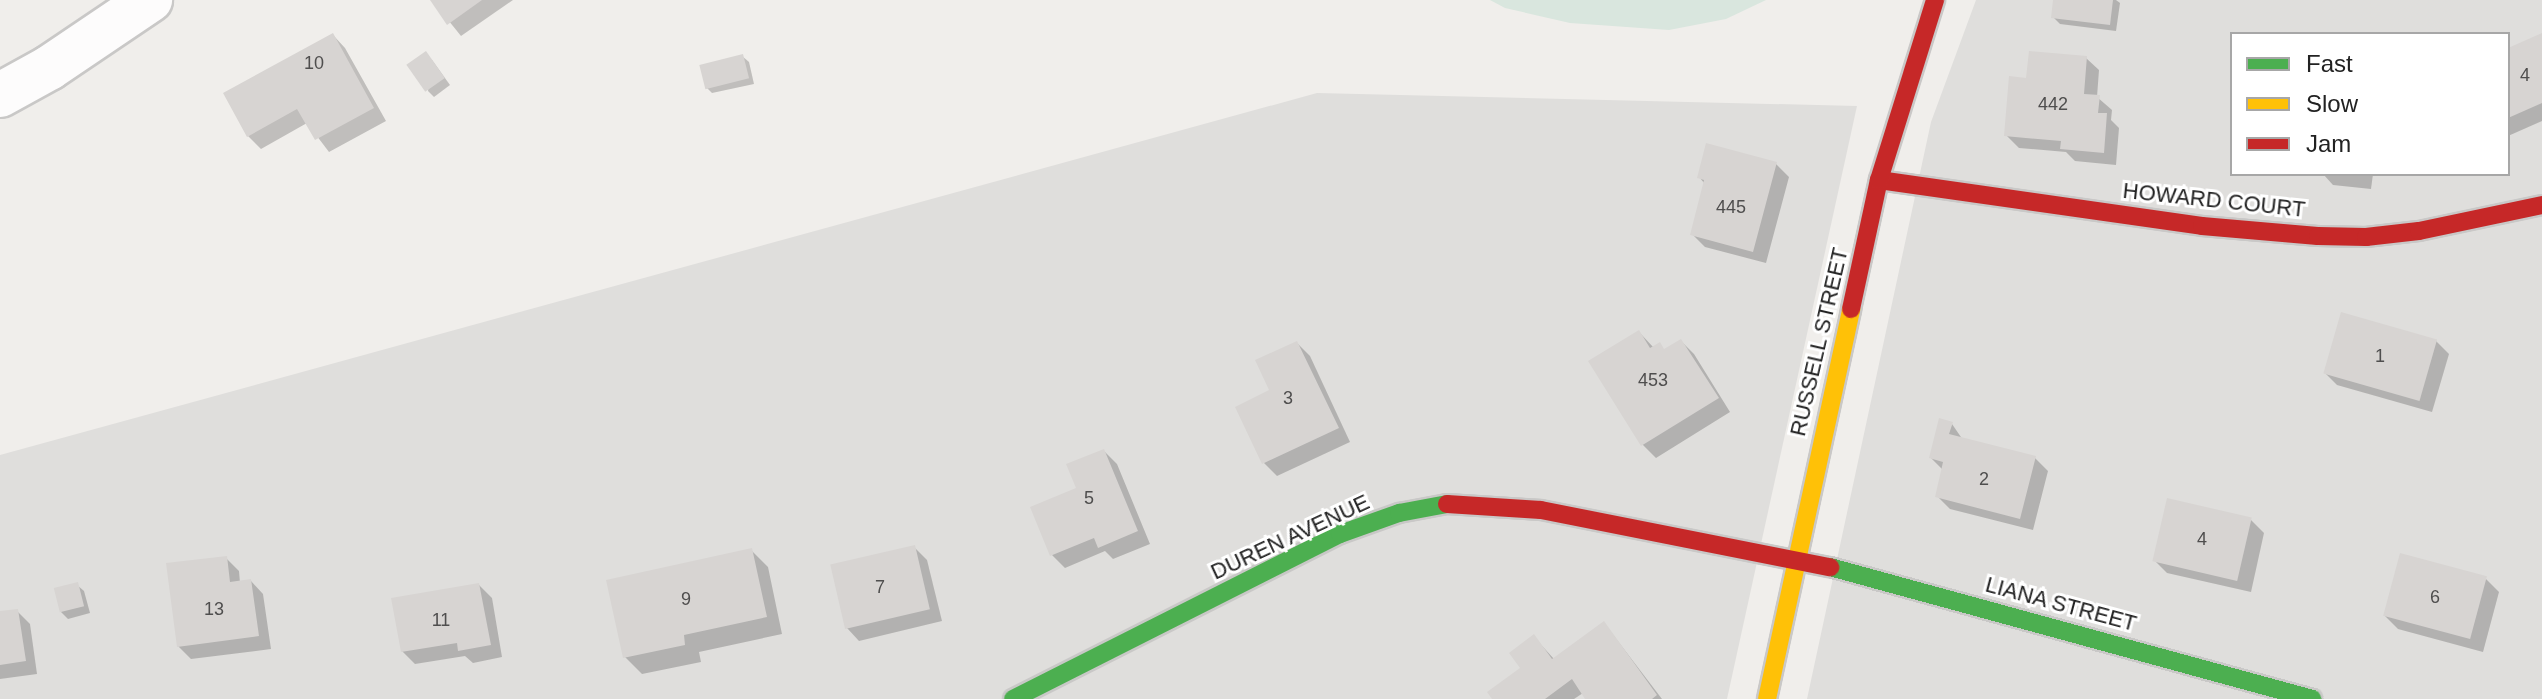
<!DOCTYPE html>
<style>
body{margin:0}
#map{position:relative;width:2542px;height:699px;overflow:hidden;background:#f0eeeb;font-family:Arial,sans-serif}
div>[style]{position:absolute}
[style*='--x']{left:calc(var(--x)*1px);top:calc(var(--y)*1px);width:calc(var(--w)*1px);rotate:calc(var(--a)*1deg)}
.residential>*{inset:0;background:#dfdedc}
.wetland>*{inset:0;background:#d9e6de}
.shadow>*{inset:0;background:#0003}
.building>*{inset:0;background:#d7d4d2;transform-origin:0 0}
.roads{filter:drop-shadow(2px 0 #c9c8c7) drop-shadow(-2px 0 #c9c8c7) drop-shadow(0 2px #c9c8c7) drop-shadow(0 -2px #c9c8c7)}
.street>*{height:44px;margin:-22px;padding:0 22px;transform-origin:22px;border-radius:22px;background:#fdfcfc}
.fast>*{height:18px;margin:-9px;padding:0 9px;transform-origin:9px;border-radius:9px;background:#4caf50}
.slow>*{height:18px;margin:-9px;padding:0 9px;transform-origin:9px;border-radius:9px;background:#ffc107}
.jam>*{height:18px;margin:-9px;padding:0 9px;transform-origin:9px;border-radius:9px;background:#c62828}
span{translate:-50% -50%;white-space:nowrap;text-align:center;line-height:1.15;-webkit-text-stroke:6px #fff;paint-order:stroke}
.number-label{font-size:18px;color:#4f4e4e}
.number-label span{-webkit-text-stroke-width:0}
.street-label{font-size:22px;color:#222}
.legend{position:absolute;left:2230px;top:32px;width:280px;height:144px;box-sizing:border-box;background:#fff;border:2px solid #a7a7a7;margin:0;padding:10px 14px;list-style:none;font-size:24px;color:#222}
.legend li{display:flex;align-items:center;gap:16px;height:40px}
.legend b{width:40px;border:2px solid #a7a7a7}
</style>
<div id="map">
<div class="residential">
<i style="clip-path:polygon(evenodd,1976px 0,2542px 0,2542px 699px,1807px 699px,1931px 122px,1976px 0,2232px 34px,2508px 34px,2508px 174px,2232px 174px,2232px 34px)"></i>
<i style="clip-path:polygon(1317px 93px,1857px 106px,1727px 699px,0 699px,0 455px)"></i>
</div>
<div class="wetland">
<i style="clip-path:polygon(1490px 0,1766px 0,1726px 19px,1669px 30px,1570px 23px,1505px 8px)"></i>
</div>
<div class="shadow">
<i style="clip-path:polygon(432px 0,513px 0,461px 36px)"></i>
<i style="clip-path:polygon(2055px 0,2116px 0,2120px 3px,2116px 31px,2060px 24px,2053px 17px)"></i>
<i style="clip-path:polygon(333px 35px,345px 48px,386px 121px,329px 152px,307px 123px,261px 149px,248px 136px)"></i>
<i style="clip-path:polygon(2542px 35px,2542px 121px,2508px 136px,2508px 50px)"></i>
<i style="clip-path:polygon(742px 56px,749px 62px,754px 84px,712px 93px,706px 87px)"></i>
<i style="clip-path:polygon(2086px 58px,2099px 70px,2097px 97px,2112px 110px,2111px 120px,2119px 128px,2116px 165px,2075px 161px,2066px 152px,2019px 148px,2006px 135px,2028px 80px)"></i>
<i style="clip-path:polygon(432px 60px,450px 85px,434px 97px,428px 91px)"></i>
<i style="clip-path:polygon(1707px 146px,1776px 164px,1789px 177px,1766px 263px,1705px 247px,1692px 234px,1705px 184px,1699px 177px)"></i>
<i style="clip-path:polygon(2323px 174px,2373px 174px,2371px 189px,2333px 185px)"></i>
<i style="clip-path:polygon(1639px 332px,1654px 348px,1665px 351px,1681px 341px,1694px 354px,1730px 412px,1656px 458px,1643px 445px,1591px 362px)"></i>
<i style="clip-path:polygon(2436px 341px,2449px 354px,2432px 412px,2337px 385px,2324px 372px)"></i>
<i style="clip-path:polygon(1297px 343px,1310px 356px,1350px 442px,1277px 476px,1264px 463px,1271px 391px)"></i>
<i style="clip-path:polygon(1952px 424px,1963px 440px,2035px 458px,2048px 471px,2033px 530px,1950px 509px,1937px 496px,1943px 470px,1931px 458px)"></i>
<i style="clip-path:polygon(1104px 451px,1117px 464px,1150px 544px,1113px 559px,1105px 551px,1065px 568px,1052px 555px,1079px 490px)"></i>
<i style="clip-path:polygon(2251px 520px,2264px 533px,2251px 592px,2167px 573px,2154px 560px)"></i>
<i style="clip-path:polygon(914px 547px,927px 560px,942px 621px,859px 641px,847px 628px)"></i>
<i style="clip-path:polygon(751px 550px,768px 567px,782px 634px,699px 652px,701px 662px,642px 674px,625px 657px)"></i>
<i style="clip-path:polygon(226px 558px,239px 571px,240px 583px,251px 581px,263px 594px,271px 649px,191px 659px,178px 646px)"></i>
<i style="clip-path:polygon(2486px 579px,2499px 592px,2483px 652px,2398px 629px,2385px 616px)"></i>
<i style="clip-path:polygon(77px 585px,84px 591px,90px 613px,68px 619px,61px 612px)"></i>
<i style="clip-path:polygon(479px 585px,492px 598px,502px 657px,473px 663px,465px 656px,415px 664px,402px 651px)"></i>
<i style="clip-path:polygon(17px 611px,30px 624px,37px 674px,0 679px,0 613px)"></i>
<i style="clip-path:polygon(1604px 623px,1662px 699px,1588px 699px,1583px 693px,1574px 699px,1494px 699px,1523px 669px,1534px 637px,1554px 659px)"></i>
</div>
<div class="building">
<i style="clip-path:polygon(430px 0,482px 0,447px 25px)"></i>
<i style="clip-path:polygon(2053px 0,2113px 0,2110px 25px,2051px 18px)"></i>
<i style="clip-path:polygon(333px 33px,374px 108px,315px 140px,297px 109px,247px 137px,223px 93px)"></i>
<i style="clip-path:polygon(2542px 33px,2542px 103px,2508px 118px,2508px 48px)"></i>
<i style="left:426px;top:51px;width:33px;height:24px;rotate:55deg"></i>
<i style="clip-path:polygon(2029px 51px,2087px 56px,2084px 94px,2100px 95px,2098px 113px,2107px 113px,2104px 153px,2060px 149px,2061px 141px,2004px 136px,2009px 76px,2026px 78px)"></i>
<i style="left:743px;top:54px;width:25px;height:45px;rotate:76deg"></i>
<i style="clip-path:polygon(1706px 143px,1777px 162px,1753px 252px,1690px 235px,1704px 180px,1697px 178px)"></i>
<i style="left:2341px;top:312px;width:100px;height:64px;rotate:16deg"></i>
<i style="clip-path:polygon(1639px 330px,1650px 348px,1660px 342px,1664px 349px,1681px 339px,1719px 398px,1641px 446px,1588px 361px)"></i>
<i style="clip-path:polygon(1297px 341px,1339px 428px,1262px 464px,1235px 407px,1269px 390px,1255px 360px)"></i>
<i style="clip-path:polygon(1939px 418px,1953px 422px,1949px 434px,2036px 456px,2020px 519px,1935px 497px,1943px 462px,1929px 458px)"></i>
<i style="clip-path:polygon(1104px 449px,1138px 531px,1098px 548px,1094px 538px,1050px 556px,1030px 507px,1076px 488px,1066px 464px)"></i>
<i style="left:2167px;top:498px;width:87px;height:65px;rotate:13deg"></i>
<i style="left:915px;top:545px;width:66px;height:87px;rotate:77deg"></i>
<i style="clip-path:polygon(752px 548px,767px 617px,684px 635px,685px 645px,623px 658px,606px 580px)"></i>
<i style="left:2400px;top:553px;width:90px;height:65px;rotate:15deg"></i>
<i style="clip-path:polygon(227px 556px,230px 582px,251px 579px,259px 636px,177px 647px,166px 563px)"></i>
<i style="left:78px;top:582px;width:25px;height:25px;rotate:76deg"></i>
<i style="clip-path:polygon(479px 583px,491px 645px,458px 651px,457px 643px,401px 652px,391px 598px)"></i>
<i style="clip-path:polygon(18px 609px,26px 661px,0 665px,0 611px)"></i>
<i style="clip-path:polygon(1604px 621px,1657px 695px,1652px 699px,1585px 699px,1572px 679px,1545px 699px,1492px 699px,1487px 692px,1520px 668px,1509px 653px,1534px 634px,1552px 659px)"></i>
</div>
<div class="roads">
<div class="street">
<i style="--x:0;--y:95;--w:56;--a:-28.9"></i>
<i style="--x:49;--y:68;--w:122;--a:-34"></i>
</div>
<div class="fast">
<i style="--x:1830;--y:567;--w:500;--a:15.3"></i>
<i style="--x:1013;--y:699;--w:366;--a:-26.8"></i>
<i style="--x:1340;--y:534;--w:63;--a:-19.6"></i>
<i style="--x:1399;--y:513;--w:49;--a:-10.6"></i>
</div>
<div class="slow">
<i style="--x:1767;--y:699;--w:399;--a:-77.8"></i>
</div>
<div class="jam">
<i style="--x:1879;--y:180;--w:326;--a:8.1"></i>
<i style="--x:2202;--y:226;--w:116;--a:4.9"></i>
<i style="--x:2318;--y:236;--w:48;--a:1.2"></i>
<i style="--x:2366;--y:237;--w:53;--a:-6.5"></i>
<i style="--x:2419;--y:231;--w:126;--a:-11.9"></i>
<i style="--x:1851;--y:309;--w:132;--a:-77.8"></i>
<i style="--x:1879;--y:180;--w:189;--a:-72.7"></i>
<i style="--x:1447;--y:504;--w:94;--a:3.7"></i>
<i style="--x:1541;--y:510;--w:295;--a:11.2"></i>
</div>
</div>
<div class="number-label">
<span style="left:314px;top:63px">10</span>
<span style="left:2525px;top:75px">4</span>
<span style="left:2053px;top:104px">442</span>
<span style="left:1731px;top:207px">445</span>
<span style="left:2380px;top:356px">1</span>
<span style="left:1653px;top:380px">453</span>
<span style="left:1288px;top:398px">3</span>
<span style="left:1984px;top:479px">2</span>
<span style="left:1089px;top:498px">5</span>
<span style="left:2202px;top:539px">4</span>
<span style="left:880px;top:587px">7</span>
<span style="left:2435px;top:597px">6</span>
<span style="left:686px;top:599px">9</span>
<span style="left:214px;top:609px">13</span>
<span style="left:441px;top:620px">11</span>
</div>
<div class="street-label">
<span style="left:2214px;top:200px;rotate:6deg">HOWARD COURT</span>
<span style="left:1819px;top:342px;rotate:-77deg">RUSSELL STREET</span>
<span style="left:1290px;top:537px;rotate:-25deg">DUREN AVENUE</span>
<span style="left:2061px;top:604px;rotate:15deg">LIANA STREET</span>
</div>
<ul class="legend">
<li><b style="height:10px;background:#4caf50"></b>Fast</li>
<li><b style="height:10px;background:#ffc107"></b>Slow</li>
<li><b style="height:10px;background:#c62828"></b>Jam</li>
</ul>
</div>
